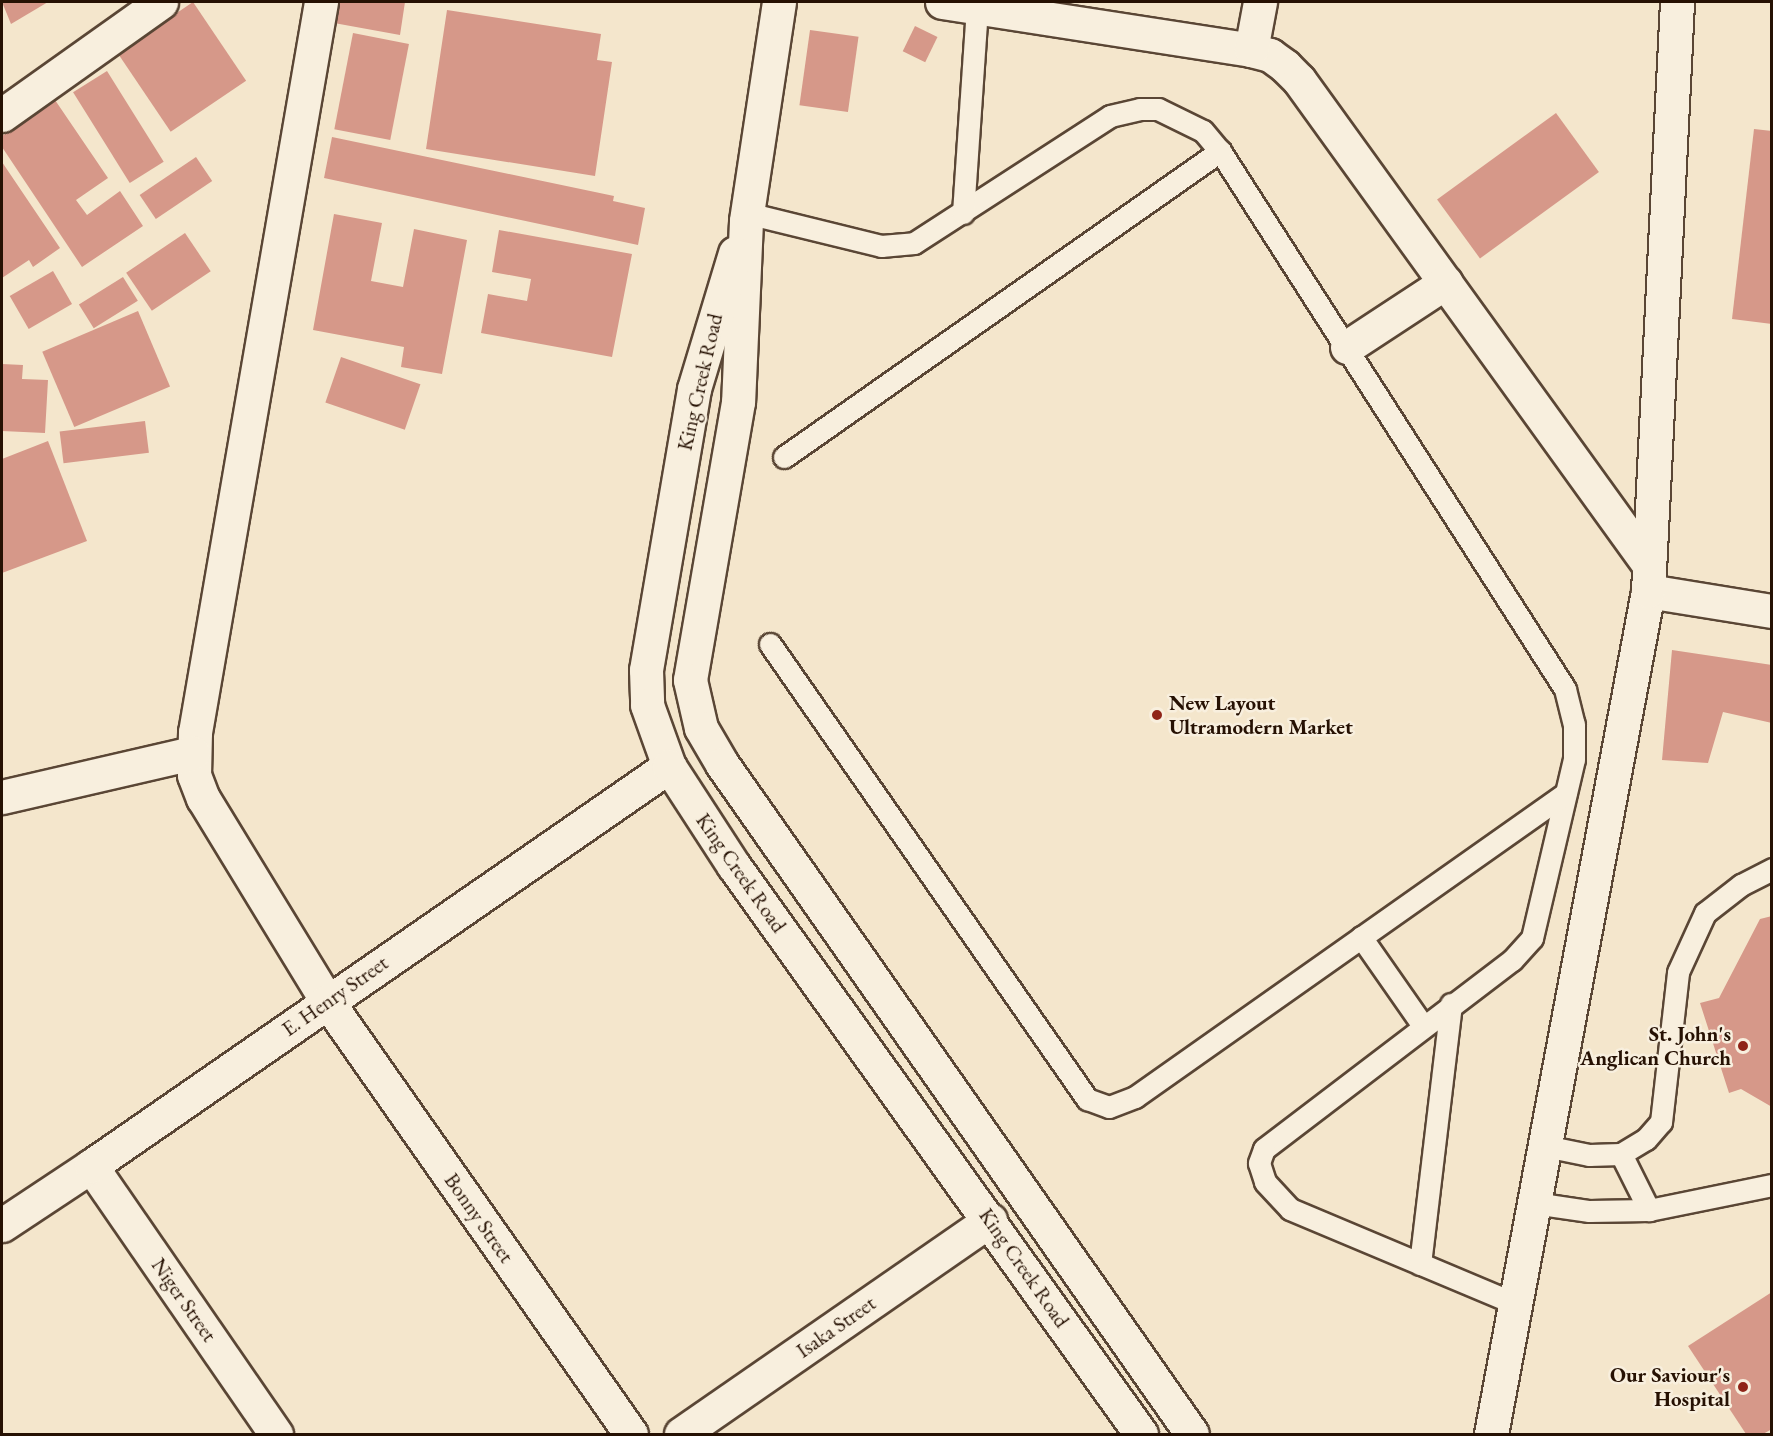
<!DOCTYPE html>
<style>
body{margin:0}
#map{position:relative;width:1773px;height:1436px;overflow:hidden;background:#f4e6cc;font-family:"EB Garamond",serif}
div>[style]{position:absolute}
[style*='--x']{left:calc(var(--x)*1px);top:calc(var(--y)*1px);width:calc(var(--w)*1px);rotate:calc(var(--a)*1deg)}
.building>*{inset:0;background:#d69889;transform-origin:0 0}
.roads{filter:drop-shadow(2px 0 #5a4635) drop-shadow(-2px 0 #5a4635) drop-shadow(0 2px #5a4635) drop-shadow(0 -2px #5a4635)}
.service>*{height:21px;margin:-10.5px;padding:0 10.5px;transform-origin:10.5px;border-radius:10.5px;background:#f8efde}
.minor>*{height:33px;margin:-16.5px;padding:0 16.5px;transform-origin:16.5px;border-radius:16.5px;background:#f8efde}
.tertiary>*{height:33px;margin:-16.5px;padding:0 16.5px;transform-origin:16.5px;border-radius:16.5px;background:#f8efde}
.dots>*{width:16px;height:16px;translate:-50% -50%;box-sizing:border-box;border:3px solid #f8efde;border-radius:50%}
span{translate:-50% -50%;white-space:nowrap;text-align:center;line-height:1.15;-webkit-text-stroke:5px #f8efde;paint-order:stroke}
.street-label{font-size:21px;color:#261103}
.poi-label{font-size:21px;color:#261103;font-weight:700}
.left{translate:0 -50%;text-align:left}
.right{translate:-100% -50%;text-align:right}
.frame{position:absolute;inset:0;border:3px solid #261103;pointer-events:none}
</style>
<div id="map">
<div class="building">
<i style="clip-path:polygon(2px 2px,48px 2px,11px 24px)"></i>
<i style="left:193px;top:2px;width:95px;height:91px;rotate:56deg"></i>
<i style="clip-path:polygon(337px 2px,405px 2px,400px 35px,334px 23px)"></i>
<i style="clip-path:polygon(447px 10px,601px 34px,597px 60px,612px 62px,595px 176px,426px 149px)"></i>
<i style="left:915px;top:26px;width:25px;height:28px;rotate:26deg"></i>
<i style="left:810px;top:30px;width:49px;height:76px;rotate:8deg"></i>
<i style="left:353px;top:33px;width:57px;height:98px;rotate:11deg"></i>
<i style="left:107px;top:71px;width:107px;height:40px;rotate:58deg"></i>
<i style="clip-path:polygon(55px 100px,108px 178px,76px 200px,87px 215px,120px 191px,143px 226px,82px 267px,2px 147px,2px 136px)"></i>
<i style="left:1556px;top:113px;width:73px;height:147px;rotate:54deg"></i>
<i style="clip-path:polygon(1754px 129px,1772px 131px,1772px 324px,1732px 319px)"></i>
<i style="clip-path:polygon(332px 137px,614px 196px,613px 201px,645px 208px,638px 245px,324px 178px)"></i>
<i style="left:196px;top:157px;width:29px;height:68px;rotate:56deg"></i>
<i style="clip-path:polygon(2px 162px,60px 248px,33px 267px,29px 260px,2px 278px)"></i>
<i style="clip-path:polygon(334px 214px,382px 223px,371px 281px,403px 287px,414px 229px,467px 240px,442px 374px,401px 367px,404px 347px,313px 330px)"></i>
<i style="clip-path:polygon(499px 230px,632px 254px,612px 357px,481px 333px,488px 294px,527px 301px,531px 279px,492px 272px)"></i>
<i style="left:185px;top:233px;width:46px;height:71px;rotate:56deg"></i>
<i style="left:53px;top:271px;width:38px;height:50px;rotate:60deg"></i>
<i style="left:123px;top:277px;width:28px;height:52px;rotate:58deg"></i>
<i style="left:138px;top:311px;width:82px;height:104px;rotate:67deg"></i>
<i style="left:341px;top:357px;width:84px;height:48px;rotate:19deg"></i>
<i style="clip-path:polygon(2px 364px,23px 365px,22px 379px,48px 380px,45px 433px,2px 431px)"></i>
<i style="left:145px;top:421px;width:32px;height:86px;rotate:83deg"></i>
<i style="clip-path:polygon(48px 441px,87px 541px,2px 573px,2px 459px)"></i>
<i style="clip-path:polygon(1672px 650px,1772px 665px,1772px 723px,1723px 712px,1708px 763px,1662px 760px)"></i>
<i style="clip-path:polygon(1772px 916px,1772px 1107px,1741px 1089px,1729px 1093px,1700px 1003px,1719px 998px,1760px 919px)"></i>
<i style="clip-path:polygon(1772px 1292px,1772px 1429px,1763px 1434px,1746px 1434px,1688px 1346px)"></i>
</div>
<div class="roads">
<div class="service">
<i style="--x:747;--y:213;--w:138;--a:13.8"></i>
<i style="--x:881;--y:246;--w:33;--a:-5"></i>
<i style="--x:914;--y:243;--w:234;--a:-32.9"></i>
<i style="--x:1110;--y:116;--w:31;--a:-13"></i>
<i style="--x:1140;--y:109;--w:18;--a:0"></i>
<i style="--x:1158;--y:109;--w:50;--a:26.1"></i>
<i style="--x:1203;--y:131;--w:26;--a:50"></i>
<i style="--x:1220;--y:151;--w:639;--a:57.33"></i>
<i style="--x:1565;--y:689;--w:36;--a:76"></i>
<i style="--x:1574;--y:724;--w:35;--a:90"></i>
<i style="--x:1574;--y:759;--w:184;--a:103.2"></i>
<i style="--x:1532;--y:938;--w:30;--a:132"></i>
<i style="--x:1512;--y:960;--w:312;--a:142.7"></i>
<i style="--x:1264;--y:1149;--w:15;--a:110"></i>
<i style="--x:1259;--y:1163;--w:20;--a:72"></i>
<i style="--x:1265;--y:1182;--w:37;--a:47"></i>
<i style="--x:1290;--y:1209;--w:245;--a:22.8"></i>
<i style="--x:963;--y:213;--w:206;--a:-86.1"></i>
<i style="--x:784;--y:457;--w:533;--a:-35.06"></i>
<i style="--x:770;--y:644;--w:555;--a:55.13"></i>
<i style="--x:1087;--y:1099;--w:23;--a:20"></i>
<i style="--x:1109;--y:1107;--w:28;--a:-21"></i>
<i style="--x:1135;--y:1097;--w:527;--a:-35.2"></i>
<i style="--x:1361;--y:937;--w:108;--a:55.1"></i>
<i style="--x:1545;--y:1146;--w:45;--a:11.6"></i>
<i style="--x:1589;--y:1155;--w:32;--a:-2"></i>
<i style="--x:1621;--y:1154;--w:29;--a:-31"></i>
<i style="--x:1646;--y:1139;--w:23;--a:-49"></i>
<i style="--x:1661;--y:1122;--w:151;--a:-83.5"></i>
<i style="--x:1678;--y:972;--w:65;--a:-65.4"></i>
<i style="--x:1705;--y:913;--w:46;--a:-37.9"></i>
<i style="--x:1741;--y:885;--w:35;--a:-27"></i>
<i style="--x:1621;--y:1154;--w:63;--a:63.4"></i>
<i style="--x:1534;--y:1203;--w:56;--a:8.3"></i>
<i style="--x:1589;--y:1211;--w:60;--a:-1"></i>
<i style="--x:1649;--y:1210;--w:126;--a:-11.5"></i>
<i style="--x:1420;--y:1264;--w:262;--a:-83.2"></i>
</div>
<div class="minor">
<i style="--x:321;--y:2;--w:741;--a:99.79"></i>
<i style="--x:195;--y:732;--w:43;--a:91.3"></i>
<i style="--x:194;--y:775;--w:25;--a:69"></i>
<i style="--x:203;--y:798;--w:238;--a:58.6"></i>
<i style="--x:327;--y:1001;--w:529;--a:54.93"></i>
<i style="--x:942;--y:2;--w:313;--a:8.8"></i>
<i style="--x:1251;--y:50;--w:20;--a:15"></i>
<i style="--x:1270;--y:55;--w:19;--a:36"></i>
<i style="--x:1285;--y:66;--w:20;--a:45"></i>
<i style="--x:1299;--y:80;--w:598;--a:54.18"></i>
<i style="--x:1251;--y:50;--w:49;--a:-79.4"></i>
<i style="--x:2;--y:115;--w:195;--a:-35.4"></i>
<i style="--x:1347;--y:347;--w:118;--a:-33.3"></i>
<i style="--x:1648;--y:591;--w:126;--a:9.2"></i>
<i style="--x:2;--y:797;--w:196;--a:-13"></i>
<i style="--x:91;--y:1166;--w:326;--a:55.4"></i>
<i style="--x:2;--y:1225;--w:107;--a:-33.5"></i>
<i style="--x:91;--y:1166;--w:703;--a:-34.68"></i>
<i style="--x:681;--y:1434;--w:376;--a:-34.7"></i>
<i style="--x:1491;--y:1434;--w:857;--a:-79.45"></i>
<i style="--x:1648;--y:591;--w:590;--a:-87.18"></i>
</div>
<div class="tertiary">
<i style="--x:779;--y:2;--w:221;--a:98.6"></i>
<i style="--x:746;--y:221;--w:181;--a:92.5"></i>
<i style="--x:738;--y:402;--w:282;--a:99.8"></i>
<i style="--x:690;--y:680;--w:49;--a:77.1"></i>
<i style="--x:701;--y:728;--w:42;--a:59.7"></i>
<i style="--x:722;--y:764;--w:818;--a:54.95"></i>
<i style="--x:735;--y:253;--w:142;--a:106.8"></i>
<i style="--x:694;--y:389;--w:285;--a:99.7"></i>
<i style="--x:646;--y:670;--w:35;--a:88"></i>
<i style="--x:647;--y:705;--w:65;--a:70.2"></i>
<i style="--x:669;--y:766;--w:119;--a:57"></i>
<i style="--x:734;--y:866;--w:699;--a:54.38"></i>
</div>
</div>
<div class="dots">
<i style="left:1157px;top:715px;background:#8f2418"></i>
<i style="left:1743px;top:1046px;background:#8f2418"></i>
<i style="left:1743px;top:1387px;background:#8f2418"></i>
</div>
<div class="street-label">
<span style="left:700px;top:382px;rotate:-77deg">King Creek Road</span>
<span style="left:741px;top:873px;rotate:55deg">King Creek Road</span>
<span style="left:335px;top:996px;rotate:-35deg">E. Henry Street</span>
<span style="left:479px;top:1218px;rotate:55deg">Bonny Street</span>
<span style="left:1024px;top:1268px;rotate:55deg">King Creek Road</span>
<span style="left:184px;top:1300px;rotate:55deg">Niger Street</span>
<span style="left:836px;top:1327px;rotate:-35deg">Isaka Street</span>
</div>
<div class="poi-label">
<span class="left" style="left:1169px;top:715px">New Layout<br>Ultramodern Market</span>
<span class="right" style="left:1731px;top:1046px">St. John's<br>Anglican Church</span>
<span class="right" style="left:1730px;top:1387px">Our Saviour's<br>Hospital</span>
</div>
<div class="frame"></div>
</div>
